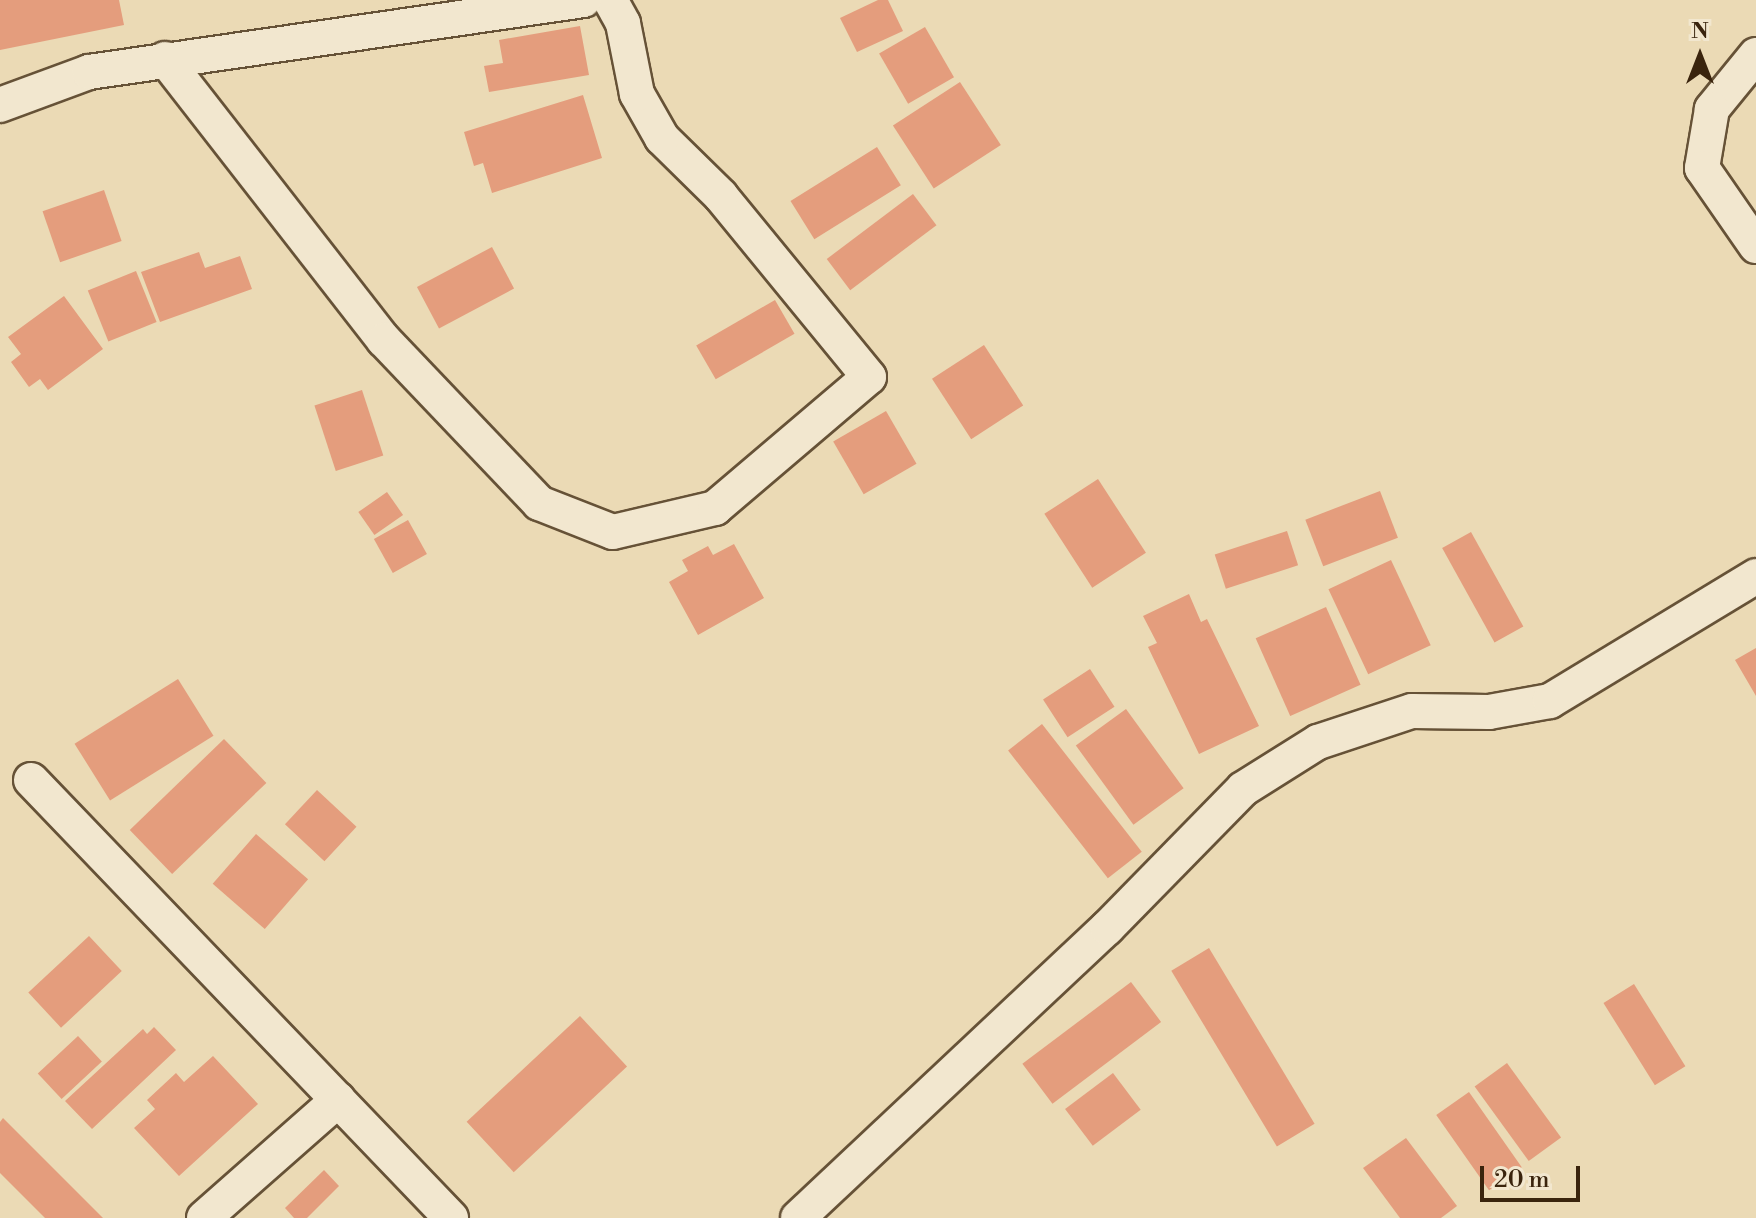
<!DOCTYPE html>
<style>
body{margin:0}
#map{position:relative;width:1756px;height:1218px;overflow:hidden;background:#ebdab5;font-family:"Libre Bodoni",serif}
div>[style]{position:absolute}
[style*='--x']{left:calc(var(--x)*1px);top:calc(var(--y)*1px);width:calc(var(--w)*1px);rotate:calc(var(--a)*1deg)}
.building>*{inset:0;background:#e49d7d;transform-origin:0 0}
.roads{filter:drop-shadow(2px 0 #665237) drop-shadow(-2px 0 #665237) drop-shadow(0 2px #665237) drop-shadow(0 -2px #665237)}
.minor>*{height:34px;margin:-17px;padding:0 17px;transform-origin:17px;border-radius:17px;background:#f2e7cf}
span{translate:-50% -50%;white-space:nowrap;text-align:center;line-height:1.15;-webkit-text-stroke:6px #f2e7cf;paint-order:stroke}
.north{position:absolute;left:1660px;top:16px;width:80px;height:80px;-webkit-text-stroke:6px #f2e7cf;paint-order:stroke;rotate:0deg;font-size:22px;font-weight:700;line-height:32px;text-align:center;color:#3a240d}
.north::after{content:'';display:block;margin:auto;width:28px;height:36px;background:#3a240d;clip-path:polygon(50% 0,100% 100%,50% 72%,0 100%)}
.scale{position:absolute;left:1480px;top:1166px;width:100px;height:36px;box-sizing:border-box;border:4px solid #3a240d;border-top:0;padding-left:10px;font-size:24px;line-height:28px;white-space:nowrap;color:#3a240d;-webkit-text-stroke:6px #f2e7cf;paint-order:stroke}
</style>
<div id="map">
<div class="building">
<i style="clip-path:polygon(0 0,119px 0,124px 25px,0 50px)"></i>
<i style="clip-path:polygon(878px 0,888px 0,903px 31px,857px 52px,840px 18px)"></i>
<i style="clip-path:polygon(580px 26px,589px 75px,489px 92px,484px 66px,503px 63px,499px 40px)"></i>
<i style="left:925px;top:27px;width:58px;height:53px;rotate:60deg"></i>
<i style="left:960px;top:82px;width:75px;height:80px;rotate:57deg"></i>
<i style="clip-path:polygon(583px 95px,602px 158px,492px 193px,483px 163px,474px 166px,464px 132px)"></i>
<i style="left:877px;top:147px;width:45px;height:102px;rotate:58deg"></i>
<i style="left:104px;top:190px;width:54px;height:65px;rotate:71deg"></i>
<i style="left:913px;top:194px;width:39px;height:108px;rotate:53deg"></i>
<i style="left:492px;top:247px;width:47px;height:85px;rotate:62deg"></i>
<i style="clip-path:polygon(199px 252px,205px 268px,240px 256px,252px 289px,160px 322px,141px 272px)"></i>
<i style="left:136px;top:271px;width:55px;height:52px;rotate:68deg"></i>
<i style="clip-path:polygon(64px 296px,103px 349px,48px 390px,40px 379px,29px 387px,11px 362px,21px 354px,8px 337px)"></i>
<i style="left:775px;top:300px;width:39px;height:91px;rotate:60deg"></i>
<i style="left:984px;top:345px;width:72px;height:62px;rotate:57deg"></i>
<i style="left:362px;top:390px;width:69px;height:50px;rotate:72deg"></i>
<i style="left:886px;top:411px;width:61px;height:61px;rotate:60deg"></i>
<i style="left:1098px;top:479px;width:88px;height:64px;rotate:57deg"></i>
<i style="left:1380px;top:491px;width:50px;height:80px;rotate:69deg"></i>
<i style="left:387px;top:492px;width:28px;height:35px;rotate:55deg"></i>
<i style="left:408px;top:520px;width:39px;height:39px;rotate:61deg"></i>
<i style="left:1287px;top:531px;width:36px;height:76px;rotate:72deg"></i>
<i style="left:1471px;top:532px;width:108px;height:33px;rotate:61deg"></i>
<i style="clip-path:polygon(734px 544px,764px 598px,698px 635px,669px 582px,688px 571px,682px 560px,708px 546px,713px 555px)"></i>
<i style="left:1391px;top:560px;width:94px;height:69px;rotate:65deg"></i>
<i style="clip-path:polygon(1189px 594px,1201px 622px,1207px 619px,1259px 726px,1199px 754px,1148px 647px,1157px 643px,1143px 616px)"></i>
<i style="left:1326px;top:607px;width:85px;height:77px;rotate:66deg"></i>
<i style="clip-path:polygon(1756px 648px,1756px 696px,1735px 660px)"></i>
<i style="left:1090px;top:669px;width:45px;height:56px;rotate:57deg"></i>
<i style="left:178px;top:679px;width:67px;height:122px;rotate:58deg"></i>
<i style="left:1126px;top:709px;width:98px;height:62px;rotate:54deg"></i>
<i style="left:1042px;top:724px;width:162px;height:43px;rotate:52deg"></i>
<i style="left:224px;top:739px;width:61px;height:131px;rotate:46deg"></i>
<i style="left:317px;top:790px;width:54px;height:47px;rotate:43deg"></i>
<i style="left:256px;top:834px;width:69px;height:66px;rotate:41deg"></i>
<i style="left:89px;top:936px;width:48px;height:83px;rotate:47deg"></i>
<i style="left:1209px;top:948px;width:205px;height:44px;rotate:59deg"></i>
<i style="left:1131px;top:982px;width:50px;height:136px;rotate:53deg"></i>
<i style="left:1634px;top:984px;width:97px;height:36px;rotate:58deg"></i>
<i style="left:580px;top:1016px;width:69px;height:155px;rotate:47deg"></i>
<i style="clip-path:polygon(154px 1027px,176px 1050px,92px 1129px,65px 1101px,143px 1029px,147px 1034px)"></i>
<i style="left:78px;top:1036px;width:35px;height:55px;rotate:47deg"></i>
<i style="clip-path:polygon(213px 1056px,258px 1104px,179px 1176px,134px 1128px,155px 1109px,147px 1100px,176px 1073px,184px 1082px)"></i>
<i style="left:1507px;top:1063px;width:92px;height:40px;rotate:54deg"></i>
<i style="left:1113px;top:1073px;width:46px;height:60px;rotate:53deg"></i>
<i style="left:1469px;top:1092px;width:92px;height:40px;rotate:55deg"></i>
<i style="clip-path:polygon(3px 1118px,103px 1218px,45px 1218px,0 1173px,0 1122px)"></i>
<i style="clip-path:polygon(1406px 1138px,1457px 1206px,1441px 1218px,1400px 1218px,1363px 1168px)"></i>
<i style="clip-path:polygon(324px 1170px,339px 1186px,307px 1218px,294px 1218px,285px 1208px)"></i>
</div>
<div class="roads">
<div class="minor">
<i style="--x:1756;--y:55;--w:70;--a:129.2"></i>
<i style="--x:1712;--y:109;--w:60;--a:99.6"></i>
<i style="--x:1702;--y:168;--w:95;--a:55.3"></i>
<i style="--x:165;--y:59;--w:356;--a:52.1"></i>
<i style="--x:384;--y:340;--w:225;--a:46.4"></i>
<i style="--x:539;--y:503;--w:79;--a:21.4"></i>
<i style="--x:613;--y:532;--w:105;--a:-13.2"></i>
<i style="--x:715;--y:508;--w:202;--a:-40.4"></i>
<i style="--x:869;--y:377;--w:234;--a:-129.3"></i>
<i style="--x:721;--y:196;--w:83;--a:-135.5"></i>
<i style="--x:662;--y:138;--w:51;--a:-119.6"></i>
<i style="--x:637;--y:94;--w:72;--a:-101.2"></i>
<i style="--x:623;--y:23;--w:26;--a:-119"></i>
<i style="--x:0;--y:105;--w:95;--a:-20.3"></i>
<i style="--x:89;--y:72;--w:500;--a:-8.28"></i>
<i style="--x:31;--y:780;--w:607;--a:46.2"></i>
<i style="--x:204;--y:1218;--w:179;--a:-41.4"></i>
<i style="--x:798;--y:1218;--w:424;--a:-43.2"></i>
<i style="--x:1107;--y:928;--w:194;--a:-45.6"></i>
<i style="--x:1243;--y:789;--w:89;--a:-32.1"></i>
<i style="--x:1318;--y:742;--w:99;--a:-18.3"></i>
<i style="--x:1412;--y:711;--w:77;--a:0.7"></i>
<i style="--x:1489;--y:712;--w:62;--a:-10.2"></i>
<i style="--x:1550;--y:701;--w:241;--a:-31.2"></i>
</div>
</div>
<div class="north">N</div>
<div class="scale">20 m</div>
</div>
